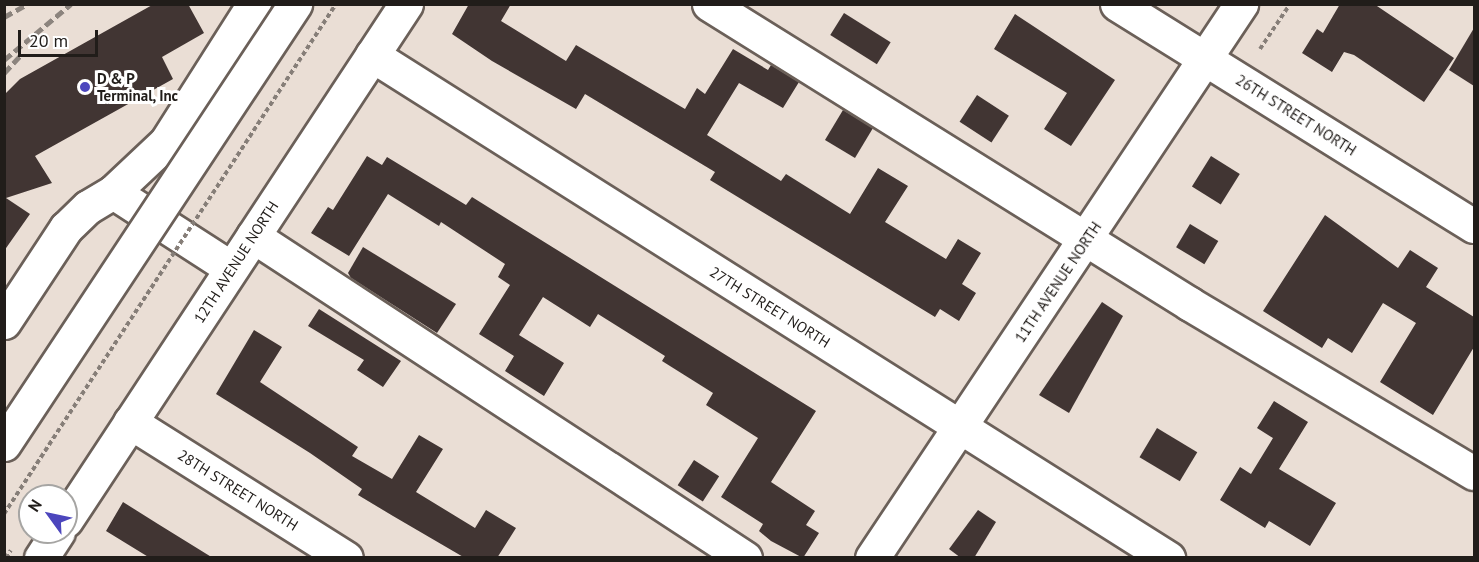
<!DOCTYPE html>
<style>
body{margin:0}
#map{position:relative;width:1479px;height:562px;overflow:hidden;background:#eaded5;font-family:"PT Sans",sans-serif}
div>[style]{position:absolute}
[style*='--x']{left:calc(var(--x)*1px);top:calc(var(--y)*1px);width:calc(var(--w)*1px);rotate:calc(var(--a)*1deg)}
.building>*{inset:0;background:#413533;transform-origin:0 0}
.path>*{height:4px;margin-top:-2px;transform-origin:0;background:repeating-linear-gradient(90deg,#867e78 0 4.5px,transparent 0 7.5px)}
.roads{filter:drop-shadow(2px 0 #6b6059) drop-shadow(-2px 0 #6b6059) drop-shadow(0 2px #6b6059) drop-shadow(0 -2px #6b6059)}
.minor>*{height:33px;margin:-16.5px;padding:0 16.5px;transform-origin:16.5px;border-radius:16.5px;background:#fff}
.rail>*{height:4.5px;margin-top:-2.25px;transform-origin:0;background:repeating-linear-gradient(90deg,#8c847e 0 9px,transparent 0 13.5px)}
.path-bridge>*{height:4px;margin-top:-2px;transform-origin:0;background:repeating-linear-gradient(90deg,#867e78 0 4.5px,transparent 0 7.5px)}
.bridges{filter:drop-shadow(2px 0 #6b6059) drop-shadow(-2px 0 #6b6059) drop-shadow(0 2px #6b6059) drop-shadow(0 -2px #6b6059)}
.major-bridge>*{height:33px;margin:-16.5px;padding:0 16.5px;transform-origin:16.5px;border-radius:16.5px;background:#fff}
.dots>*{width:16px;height:16px;translate:-50% -50%;box-sizing:border-box;border:3px solid #fff;border-radius:50%}
span{translate:-50% -50%;white-space:nowrap;text-align:center;line-height:1.15;-webkit-text-stroke:6px #fff;paint-order:stroke}
.poi-label{font-size:15px;color:#211d1a;font-weight:700}
.left{translate:0 -50%;text-align:left}
.street-label{font-size:15px;color:#211d1a}
.frame{position:absolute;inset:0;border:6px solid #211d1a;pointer-events:none}
.north{position:absolute;left:18px;top:484px;width:60px;height:60px;box-sizing:border-box;background:#fff;border:2px solid #a6a5a3;border-radius:50%;rotate:303deg;font-size:16px;font-weight:700;line-height:24px;text-align:center;color:#211d1a}
.north::after{content:'';display:block;margin:auto;width:21px;height:27px;background:#4c46bd;clip-path:polygon(50% 0,100% 100%,50% 72%,0 100%)}
.scale{position:absolute;left:18px;top:30px;width:80px;height:27px;box-sizing:border-box;border:3px solid #211d1a;border-top:0;padding-left:8px;font-size:18px;line-height:21px;white-space:nowrap;color:#211d1a;-webkit-text-stroke:4px #fff;paint-order:stroke}
</style>
<div id="map">
<div class="building">
<i style="clip-path:polygon(154px 4px,188px 4px,204px 33px,162px 57px,173px 79px,35px 156px,52px 183px,6px 198px,30px 214px,4px 251px,4px 95px,20px 79px)"></i>
<i style="clip-path:polygon(469px 4px,511px 4px,501px 21px,566px 61px,576px 45px,685px 109px,697px 88px,705px 94px,733px 49px,768px 70px,771px 65px,799px 82px,783px 108px,739px 83px,707px 135px,781px 181px,786px 174px,850px 214px,878px 168px,908px 186px,885px 222px,946px 259px,958px 239px,981px 253px,962px 284px,976px 293px,959px 321px,940px 309px,935px 317px,710px 180px,715px 172px,585px 94px,576px 109px,492px 61px,452px 34px)"></i>
<i style="clip-path:polygon(1340px 4px,1374px 4px,1454px 58px,1424px 102px,1354px 55px,1344px 52px,1332px 72px,1302px 53px,1317px 29px,1323px 33px)"></i>
<i style="left:844px;top:13px;width:55px;height:26px;rotate:32deg"></i>
<i style="clip-path:polygon(1015px 14px,1115px 80px,1071px 146px,1044px 129px,1067px 93px,994px 49px)"></i>
<i style="clip-path:polygon(1474px 28px,1474px 86px,1449px 70px)"></i>
<i style="left:977px;top:95px;width:38px;height:32px;rotate:33deg"></i>
<i style="left:843px;top:110px;width:35px;height:35px;rotate:31deg"></i>
<i style="clip-path:polygon(367px 156px,382px 165px,387px 157px,466px 205px,472px 197px,816px 411px,771px 482px,815px 511px,806px 525px,819px 533px,803px 558px,771px 541px,759px 531px,763px 524px,721px 497px,758px 438px,706px 405px,713px 393px,662px 361px,665px 356px,598px 314px,590px 327px,543px 297px,519px 335px,564px 363px,544px 396px,505px 371px,514px 356px,479px 334px,510px 285px,498px 277px,505px 264px,441px 222px,439px 226px,388px 194px,349px 256px,311px 233px,328px 207px,333px 210px)"></i>
<i style="left:1211px;top:156px;width:34px;height:36px;rotate:32deg"></i>
<i style="clip-path:polygon(1325px 215px,1398px 268px,1410px 250px,1438px 268px,1426px 287px,1474px 317px,1474px 347px,1433px 415px,1380px 382px,1416px 323px,1383px 303px,1352px 353px,1328px 338px,1322px 348px,1263px 311px)"></i>
<i style="left:1190px;top:224px;width:33px;height:27px;rotate:31deg"></i>
<i style="clip-path:polygon(363px 247px,456px 304px,437px 333px,351px 278px,348px 273px)"></i>
<i style="clip-path:polygon(1102px 302px,1123px 316px,1069px 413px,1039px 395px)"></i>
<i style="clip-path:polygon(319px 309px,401px 361px,383px 387px,357px 370px,364px 360px,308px 326px)"></i>
<i style="clip-path:polygon(254px 330px,282px 347px,260px 382px,358px 447px,352px 456px,392px 479px,419px 435px,443px 449px,416px 492px,475px 528px,486px 510px,516px 528px,497px 558px,465px 558px,393px 516px,358px 495px,362px 489px,310px 453px,216px 394px)"></i>
<i style="clip-path:polygon(1274px 401px,1308px 422px,1279px 469px,1336px 503px,1310px 546px,1269px 521px,1265px 528px,1220px 500px,1240px 467px,1251px 474px,1273px 438px,1257px 428px)"></i>
<i style="left:1157px;top:428px;width:47px;height:34px;rotate:31deg"></i>
<i style="left:694px;top:460px;width:30px;height:30px;rotate:33deg"></i>
<i style="clip-path:polygon(123px 502px,158px 524px,213px 558px,150px 558px,106px 531px)"></i>
<i style="clip-path:polygon(978px 510px,996px 522px,974px 558px,961px 558px,949px 549px)"></i>
</div>
<div class="path">
<i style="--x:1260;--y:49;--w:54;--a:-56.3"></i>
<i style="--x:6;--y:558;--w:9;--a:-58"></i>
</div>
<div class="roads">
<div class="minor">
<i style="--x:709;--y:4;--w:567;--a:31.95"></i>
<i style="--x:1190;--y:304;--w:330;--a:30.8"></i>
<i style="--x:1117;--y:4;--w:420;--a:31.9"></i>
<i style="--x:372;--y:55;--w:942;--a:32.29"></i>
<i style="--x:113;--y:192;--w:73;--a:-43.3"></i>
<i style="--x:166;--y:142;--w:164;--a:-57.5"></i>
<i style="--x:253;--y:236;--w:588;--a:33.2"></i>
<i style="--x:4;--y:322;--w:113;--a:-56.6"></i>
<i style="--x:66;--y:228;--w:30;--a:-44"></i>
<i style="--x:88;--y:207;--w:29;--a:-31"></i>
<i style="--x:113;--y:192;--w:140;--a:32.8"></i>
<i style="--x:130;--y:422;--w:255;--a:32.2"></i>
<i style="--x:66;--y:520;--w:618;--a:-56.62"></i>
<i style="--x:41;--y:558;--w:31;--a:-57"></i>
<i style="--x:872;--y:558;--w:666;--a:-56.33"></i>
</div>
</div>
<div class="rail">
<i style="--x:4;--y:17;--w:26;--a:-29"></i>
<i style="--x:4;--y:60;--w:87;--a:-39.9"></i>
<i style="--x:4;--y:73;--w:25;--a:-47"></i>
</div>
<div class="path-bridge">
<i style="--x:4;--y:514;--w:609;--a:-56.94"></i>
</div>
<div class="bridges">
<div class="major-bridge">
<i style="--x:4;--y:444;--w:528;--a:-56.52"></i>
</div>
</div>
<div class="dots">
<i style="left:85px;top:87px;background:#4c46bd"></i>
</div>
<div class="poi-label">
<span class="left" style="left:97px;top:87px">D &amp; P<br>Terminal, Inc</span>
</div>
<div class="street-label">
<span style="left:1296px;top:115px;rotate:32deg">26TH STREET NORTH</span>
<span style="left:236px;top:262px;rotate:-57deg">12TH AVENUE NORTH</span>
<span style="left:1058px;top:282px;rotate:-56deg">11TH AVENUE NORTH</span>
<span style="left:770px;top:307px;rotate:32deg">27TH STREET NORTH</span>
<span style="left:238px;top:490px;rotate:32deg">28TH STREET NORTH</span>
</div>
<div class="frame"></div>
<div class="north">N</div>
<div class="scale">20 m</div>
</div>
